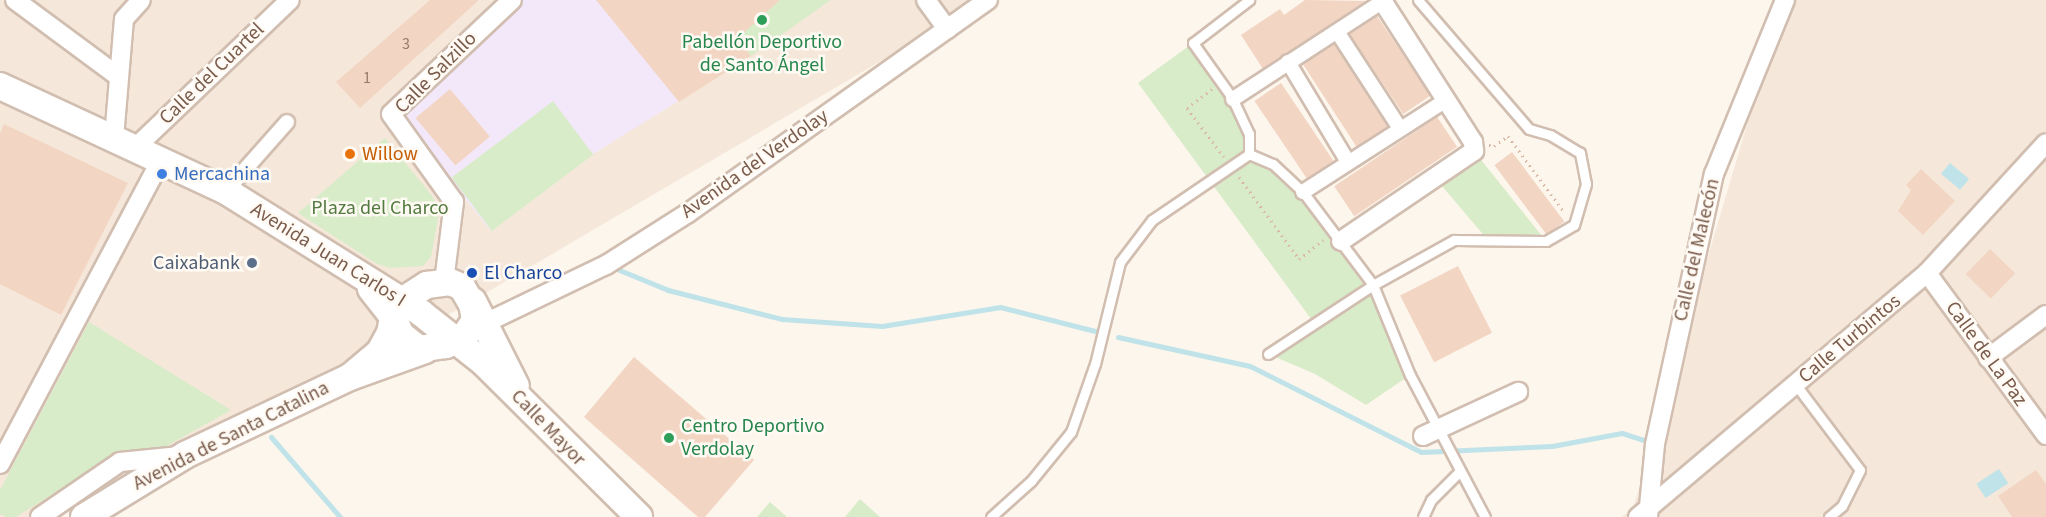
<!DOCTYPE html>
<meta charset="utf-8">
<style>
body{margin:0}
#map{position:relative;width:2046px;height:517px;overflow:hidden;background:#fdf6ec;font-family:"Source Sans 3",sans-serif}
div>[style]{position:absolute}
[style*='--x']{left:calc(var(--x)*1px);top:calc(var(--y)*1px);width:calc(var(--w)*1px);rotate:calc(var(--a)*1deg)}
.residential>*{inset:0;background:#f5e8da}
.education>*{inset:0;background:#f3e8fa}
.green>*{inset:0;background:#d8ecc9;transform-origin:0 0}
.water>*{inset:0;background:#bfe3e8;transform-origin:0 0}
.stream>*{height:5px;margin:-2.5px;padding:0 2.5px;transform-origin:2.5px;border-radius:2.5px;background:#bfe3e8}
.building>*{inset:0;background:#f3d5c3;transform-origin:0 0}
.path>*{height:3px;margin-top:-1.5px;transform-origin:0;background:repeating-linear-gradient(90deg,#d9b8a5 0 1.5px,transparent 0 6px)}
.roads{filter:drop-shadow(2px 0 #d1beb0) drop-shadow(-2px 0 #d1beb0) drop-shadow(0 2px #d1beb0) drop-shadow(0 -2px #d1beb0)}
.service>*{height:9px;margin:-4.5px;padding:0 4.5px;transform-origin:4.5px;border-radius:4.5px;background:#fff}
.pedestrian>*{height:14px;margin:-7px;padding:0 7px;transform-origin:7px;border-radius:7px;background:#fff}
.minor>*{height:18px;margin:-9px;padding:0 9px;transform-origin:9px;border-radius:9px;background:#fff}
.secondary>*{height:26px;margin:-13px;padding:0 13px;transform-origin:13px;border-radius:13px;background:#fff}
.dots>*{width:16px;height:16px;translate:-50% -50%;box-sizing:border-box;border:3px solid #fffaf3;border-radius:50%}
span{translate:-50% -50%;white-space:nowrap;text-align:center;line-height:1.15;-webkit-text-stroke:5px #fffaf3;paint-order:stroke}
.number-label{font-size:16px;color:#987a6a}
.number-label span{-webkit-text-stroke-width:0}
.leisure-label{font-size:20px;color:#27864d}
.left{translate:0 -50%;text-align:left}
.street-label{font-size:20px;color:#7a5c4d}
.food-label{font-size:20px;color:#c56008}
.shop-label{font-size:20px;color:#366cbe}
.park-label{font-size:20px;color:#537a41}
.service-label{font-size:20px;color:#4e5e75}
.right{translate:-100% -50%;text-align:right}
.transit-label{font-size:20px;color:#164399}
</style>
<div id="map">
<div class="residential">
<i style="clip-path:polygon(0 0,985px 0,455px 311px,254px 406px,122px 474px,59px 517px,0 517px)"></i>
<i style="clip-path:polygon(1784px 0,2046px 0,2046px 517px,1621px 517px,1633px 509px)"></i>
</div>
<div class="education">
<i style="clip-path:polygon(512px 0,704px 0,751px 56px,593px 154px,491px 231px,393px 109px)"></i>
</div>
<div class="green">
<i style="clip-path:polygon(704px 0,831px 0,751px 56px)"></i>
<i style="clip-path:polygon(1193px 43px,1249px 134px,1250px 154px,1273px 164px,1303px 192px,1373px 285px,1410px 375px,1366px 405px,1315px 374px,1268px 354px,1314px 323px,1138px 83px)"></i>
<i style="left:553px;top:101px;width:67px;height:127px;rotate:53deg"></i>
<i style="clip-path:polygon(385px 138px,433px 197px,439px 213px,431px 257px,423px 266px,391px 268px,377px 264px,298px 213px)"></i>
<i style="clip-path:polygon(1474px 151px,1546px 241px,1487px 239px,1436px 179px)"></i>
<i style="clip-path:polygon(89px 322px,231px 410px,165px 447px,115px 455px,16px 517px,6px 517px,0 514px,0 490px)"></i>
<i style="clip-path:polygon(860px 499px,880px 517px,845px 517px)"></i>
<i style="clip-path:polygon(770px 502px,787px 517px,757px 517px)"></i>
</div>
<div class="water">
<i style="left:1950px;top:163px;width:25px;height:14px;rotate:40deg"></i>
<i style="left:1999px;top:469px;width:17px;height:27px;rotate:57deg"></i>
</div>
<div class="stream">
<i style="--x:612;--y:267;--w:61;--a:22.3"></i>
<i style="--x:668;--y:290;--w:118;--a:14.3"></i>
<i style="--x:782;--y:319;--w:100;--a:4"></i>
<i style="--x:882;--y:326;--w:120;--a:-9.1"></i>
<i style="--x:1000;--y:307;--w:98;--a:14.2"></i>
<i style="--x:1118;--y:337;--w:135;--a:12.4"></i>
<i style="--x:1250;--y:366;--w:191;--a:26.7"></i>
<i style="--x:1421;--y:452;--w:131;--a:-2.6"></i>
<i style="--x:1552;--y:446;--w:71;--a:-10.5"></i>
<i style="--x:1622;--y:433;--w:33;--a:18"></i>
<i style="--x:271;--y:437;--w:106;--a:49.2"></i>
</div>
<div class="building">
<i style="clip-path:polygon(430px 0,479px 0,360px 108px,336px 82px)"></i>
<i style="clip-path:polygon(596px 0,780px 0,737px 39px,751px 56px,679px 102px)"></i>
<i style="clip-path:polygon(1305px 0,1367px 1px,1263px 69px,1241px 35px,1280px 9px,1284px 15px)"></i>
<i style="left:1377px;top:16px;width:96px;height:33px;rotate:56deg"></i>
<i style="left:1334px;top:44px;width:99px;height:37px;rotate:57deg"></i>
<i style="left:1281px;top:83px;width:94px;height:32px;rotate:56deg"></i>
<i style="left:450px;top:89px;width:62px;height:45px;rotate:50deg"></i>
<i style="left:1437px;top:117px;width:36px;height:124px;rotate:56deg"></i>
<i style="clip-path:polygon(4px 124px,128px 183px,61px 315px,0 284px,0 133px)"></i>
<i style="left:1512px;top:152px;width:87px;height:22px;rotate:53deg"></i>
<i style="clip-path:polygon(1921px 169px,1955px 201px,1923px 235px,1898px 211px,1911px 190px,1906px 185px)"></i>
<i style="left:1990px;top:249px;width:35px;height:35px;rotate:44deg"></i>
<i style="left:1458px;top:266px;width:75px;height:65px;rotate:63deg"></i>
<i style="clip-path:polygon(634px 357px,754px 460px,705px 517px,698px 517px,584px 417px)"></i>
<i style="clip-path:polygon(2036px 470px,2046px 484px,2046px 517px,2012px 517px,1998px 496px)"></i>
</div>
<div class="path">
<i style="--x:1212;--y:89;--w:31;--a:143"></i>
<i style="--x:1187;--y:108;--w:61;--a:52.9"></i>
<i style="--x:1489;--y:145;--w:5;--a:11"></i>
<i style="--x:1494;--y:146;--w:17;--a:-36"></i>
<i style="--x:1508;--y:136;--w:94;--a:53.6"></i>
<i style="--x:1239;--y:177;--w:102;--a:53.8"></i>
<i style="--x:1299;--y:259;--w:31;--a:-38"></i>
</div>
<div class="roads">
<div class="service">
<i style="--x:1249;--y:154;--w:26;--a:23"></i>
<i style="--x:1273;--y:164;--w:41;--a:43"></i>
<i style="--x:1303;--y:192;--w:116;--a:53"></i>
<i style="--x:1373;--y:285;--w:93;--a:-29.1"></i>
<i style="--x:1454;--y:240;--w:92;--a:0.6"></i>
<i style="--x:1546;--y:241;--w:32;--a:-30"></i>
<i style="--x:1574;--y:225;--w:43;--a:-73.7"></i>
<i style="--x:1586;--y:184;--w:32;--a:-101"></i>
<i style="--x:1580;--y:153;--w:35;--a:-149"></i>
<i style="--x:1550;--y:135;--w:22;--a:-164"></i>
<i style="--x:1529;--y:129;--w:170;--a:-130.7"></i>
<i style="--x:1268;--y:354;--w:126;--a:-33.3"></i>
<i style="--x:1373;--y:285;--w:97;--a:67.7"></i>
<i style="--x:1410;--y:375;--w:161;--a:62.2"></i>
<i style="--x:1796;--y:385;--w:106;--a:53"></i>
<i style="--x:1860;--y:470;--w:40;--a:116.6"></i>
<i style="--x:1842;--y:506;--w:17;--a:140"></i>
<i style="--x:991;--y:517;--w:54;--a:-42"></i>
<i style="--x:1031;--y:481;--w:63;--a:-50.8"></i>
<i style="--x:1071;--y:432;--w:72;--a:-70.6"></i>
<i style="--x:1095;--y:364;--w:105;--a:-76.2"></i>
<i style="--x:1120;--y:262;--w:53;--a:-52.7"></i>
<i style="--x:1152;--y:220;--w:117;--a:-34.2"></i>
<i style="--x:1249;--y:154;--w:20;--a:-90"></i>
<i style="--x:1249;--y:134;--w:38;--a:-115"></i>
<i style="--x:1233;--y:99;--w:69;--a:-125.5"></i>
<i style="--x:1193;--y:43;--w:71;--a:-37.5"></i>
<i style="--x:1423;--y:517;--w:19;--a:-65"></i>
<i style="--x:1431;--y:500;--w:41;--a:-45"></i>
</div>
<div class="pedestrian">
<i style="--x:1338;--y:33;--w:112;--a:57"></i>
<i style="--x:1288;--y:62;--w:117;--a:59"></i>
<i style="--x:1233;--y:99;--w:178;--a:-33.1"></i>
<i style="--x:226;--y:191;--w:92;--a:-48.5"></i>
<i style="--x:1303;--y:192;--w:169;--a:-32.7"></i>
</div>
<div class="minor">
<i style="--x:15;--y:0;--w:129;--a:36.5"></i>
<i style="--x:926;--y:0;--w:36;--a:54"></i>
<i style="--x:114;--y:138;--w:119;--a:-85.2"></i>
<i style="--x:124;--y:19;--w:25;--a:-48"></i>
<i style="--x:135;--y:148;--w:214;--a:-43.7"></i>
<i style="--x:1341;--y:241;--w:161;--a:-34.1"></i>
<i style="--x:1474;--y:151;--w:9;--a:-96"></i>
<i style="--x:1473;--y:142;--w:169;--a:-122.7"></i>
<i style="--x:1927;--y:273;--w:201;--a:53.7"></i>
<i style="--x:444;--y:282;--w:81;--a:-82.9"></i>
<i style="--x:454;--y:202;--w:108;--a:-125.6"></i>
<i style="--x:391;--y:114;--w:166;--a:-43.3"></i>
<i style="--x:475;--y:328;--w:145;--a:-25.7"></i>
<i style="--x:606;--y:265;--w:97;--a:-32.4"></i>
<i style="--x:688;--y:213;--w:368;--a:-35.4"></i>
<i style="--x:1988;--y:358;--w:72;--a:-36.6"></i>
<i style="--x:1423;--y:436;--w:105;--a:-24.9"></i>
<i style="--x:0;--y:464;--w:344;--a:-62.1"></i>
<i style="--x:40;--y:517;--w:97;--a:-34.5"></i>
<i style="--x:120;--y:462;--w:60;--a:-5.7"></i>
<i style="--x:1638;--y:517;--w:378;--a:-40.2"></i>
<i style="--x:1927;--y:273;--w:176;--a:-47.5"></i>
<i style="--x:1648;--y:517;--w:73;--a:-84.5"></i>
<i style="--x:1655;--y:444;--w:276;--a:-77.7"></i>
<i style="--x:1714;--y:174;--w:188;--a:-67.8"></i>
</div>
<div class="secondary">
<i style="--x:0;--y:86;--w:249;--a:24.9"></i>
<i style="--x:226;--y:191;--w:230;--a:32"></i>
<i style="--x:421;--y:313;--w:79;--a:38.3"></i>
<i style="--x:483;--y:362;--w:220;--a:44.8"></i>
<i style="--x:473;--y:301;--w:95;--a:63.2"></i>
<i style="--x:350;--y:377;--w:38;--a:-40"></i>
<i style="--x:379;--y:353;--w:23;--a:-61"></i>
<i style="--x:390;--y:333;--w:16;--a:-79"></i>
<i style="--x:393;--y:317;--w:7;--a:-74"></i>
<i style="--x:395;--y:310;--w:11;--a:-52"></i>
<i style="--x:402;--y:301;--w:30;--a:-33"></i>
<i style="--x:427;--y:285;--w:23;--a:-7"></i>
<i style="--x:450;--y:282;--w:13;--a:23"></i>
<i style="--x:462;--y:287;--w:20;--a:60"></i>
<i style="--x:472;--y:304;--w:16;--a:79"></i>
<i style="--x:475;--y:320;--w:17;--a:123"></i>
<i style="--x:466;--y:334;--w:23;--a:151"></i>
<i style="--x:446;--y:345;--w:27;--a:172"></i>
<i style="--x:419;--y:349;--w:23;--a:-142"></i>
<i style="--x:401;--y:335;--w:20;--a:-114"></i>
<i style="--x:393;--y:317;--w:36;--a:-128"></i>
<i style="--x:84;--y:517;--w:119;--a:-31.5"></i>
<i style="--x:185;--y:455;--w:183;--a:-25.3"></i>
<i style="--x:350;--y:377;--w:80;--a:-19.8"></i>
</div>
</div>
<div class="dots">
<i style="left:762px;top:20px;background:#2e9e5b"></i>
<i style="left:350px;top:154px;background:#e8710a"></i>
<i style="left:162px;top:174px;background:#3f7fe0"></i>
<i style="left:252px;top:263px;background:#5c6f8a"></i>
<i style="left:472px;top:273px;background:#1a4fb4"></i>
<i style="left:669px;top:438px;background:#2e9e5b"></i>
</div>
<div class="number-label">
<span style="left:406px;top:44px">3</span>
<span style="left:367px;top:78px">1</span>
</div>
<div class="leisure-label">
<span style="left:762px;top:54px">Pabellón Deportivo<br>de Santo Ángel</span>
<span class="left" style="left:681px;top:438px">Centro Deportivo<br>Verdolay</span>
</div>
<div class="street-label">
<span style="left:436px;top:73px;rotate:-45deg">Calle Salzillo</span>
<span style="left:212px;top:74px;rotate:-44deg">Calle del Cuartel</span>
<span style="left:755px;top:164px;rotate:-35deg">Avenida del Verdolay</span>
<span style="left:1697px;top:250px;rotate:-77deg">Calle del Malecón</span>
<span style="left:328px;top:255px;rotate:32deg">Avenida Juan Carlos I</span>
<span style="left:1850px;top:339px;rotate:-40deg">Calle Turbintos</span>
<span style="left:1986px;top:354px;rotate:54deg">Calle de La Paz</span>
<span style="left:548px;top:428px;rotate:46deg">Calle Mayor</span>
<span style="left:231px;top:436px;rotate:-27deg">Avenida de Santa Catalina</span>
</div>
<div class="food-label">
<span class="left" style="left:362px;top:154px">Willow</span>
</div>
<div class="shop-label">
<span class="left" style="left:174px;top:174px">Mercachina</span>
</div>
<div class="park-label">
<span style="left:380px;top:208px">Plaza del Charco</span>
</div>
<div class="service-label">
<span class="right" style="left:240px;top:263px">Caixabank</span>
</div>
<div class="transit-label">
<span class="left" style="left:484px;top:273px">El Charco</span>
</div>
</div>
